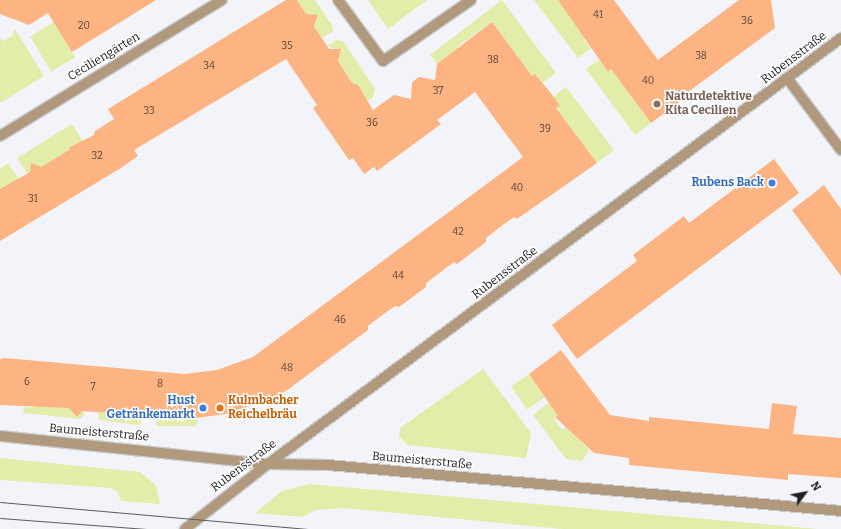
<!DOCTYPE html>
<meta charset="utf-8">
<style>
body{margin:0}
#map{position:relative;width:841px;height:529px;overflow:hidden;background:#f3f4f9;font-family:Bitter,serif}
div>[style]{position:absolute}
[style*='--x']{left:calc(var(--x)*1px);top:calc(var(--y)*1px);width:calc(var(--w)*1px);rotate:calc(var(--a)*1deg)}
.green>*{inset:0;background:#e2edaa;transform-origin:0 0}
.building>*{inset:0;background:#fdb382}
.roads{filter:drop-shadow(1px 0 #cdced2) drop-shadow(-1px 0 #cdced2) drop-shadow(0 1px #cdced2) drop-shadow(0 -1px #cdced2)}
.minor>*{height:10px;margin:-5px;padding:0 5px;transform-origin:5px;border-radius:5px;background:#b0997d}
.tertiary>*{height:10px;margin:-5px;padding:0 5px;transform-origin:5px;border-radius:5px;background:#b0997d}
.tram>*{height:1px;margin:-0.5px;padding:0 0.5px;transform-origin:0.5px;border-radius:0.5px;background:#5c5d5f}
.dots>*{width:11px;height:11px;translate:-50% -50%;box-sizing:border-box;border:2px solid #fff;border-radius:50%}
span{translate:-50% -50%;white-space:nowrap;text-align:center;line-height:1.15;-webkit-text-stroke:3px #fff;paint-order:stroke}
.number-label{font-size:10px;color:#57453a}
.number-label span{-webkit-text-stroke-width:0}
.street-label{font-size:12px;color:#202022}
.education-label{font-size:12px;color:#785e54;font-weight:700}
.left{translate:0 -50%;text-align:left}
.shop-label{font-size:12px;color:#366cbe;font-weight:700}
.right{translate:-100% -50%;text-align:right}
.food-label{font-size:12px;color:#c56008;font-weight:700}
.north{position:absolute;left:785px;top:473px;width:40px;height:40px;-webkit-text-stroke:3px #fff;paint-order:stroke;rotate:58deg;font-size:11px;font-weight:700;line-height:16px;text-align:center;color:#202022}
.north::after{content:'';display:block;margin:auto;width:14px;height:18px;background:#202022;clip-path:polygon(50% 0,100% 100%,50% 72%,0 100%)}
</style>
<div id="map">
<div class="green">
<i style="clip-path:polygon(297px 0,315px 0,332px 25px,333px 31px,322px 38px,314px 26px,316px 21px,311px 14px,306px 14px)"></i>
<i style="clip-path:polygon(368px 0,427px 0,388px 29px)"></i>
<i style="clip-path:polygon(502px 0,556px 73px,542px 83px,535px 74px,532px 76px,492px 22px,457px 47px,460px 51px,437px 64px,430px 55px)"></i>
<i style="clip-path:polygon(534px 0,558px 0,586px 37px,584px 40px,591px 48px,578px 58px)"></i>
<i style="left:54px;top:22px;width:41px;height:28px;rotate:59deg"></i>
<i style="clip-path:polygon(15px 29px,44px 76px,0 103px,0 39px,4px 41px,12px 36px)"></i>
<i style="clip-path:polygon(336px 40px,343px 41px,375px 89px,373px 97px,365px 102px,358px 85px,352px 83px,338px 61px,335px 49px,327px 46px)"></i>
<i style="clip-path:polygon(599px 60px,608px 72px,611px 69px,651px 123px,635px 135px,586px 69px)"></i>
<i style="clip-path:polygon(566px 87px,614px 150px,597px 163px,556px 108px,559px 106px,553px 97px)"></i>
<i style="clip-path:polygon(72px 124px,83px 141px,70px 147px,69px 150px,28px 175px,17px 158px)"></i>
<i style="clip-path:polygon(8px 163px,19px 180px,0 192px,0 169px)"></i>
<i style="clip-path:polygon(483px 369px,531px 433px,526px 458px,408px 445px,399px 437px,400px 428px)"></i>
<i style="left:529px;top:374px;width:28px;height:22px;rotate:55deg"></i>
<i style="clip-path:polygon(549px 402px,559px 415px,554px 419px,562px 430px,567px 426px,589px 450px,582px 461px,566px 459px,533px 415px)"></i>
<i style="clip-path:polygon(35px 404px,84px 408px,84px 415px,79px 419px,24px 413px,23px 407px,32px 408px)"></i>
<i style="clip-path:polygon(111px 410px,127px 412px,129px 416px,143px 417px,142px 422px,139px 425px,99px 420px,98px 412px,109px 413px)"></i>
<i style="clip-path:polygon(156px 418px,197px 418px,198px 422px,196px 426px,157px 426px)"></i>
<i style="clip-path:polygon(0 458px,140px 472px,156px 485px,160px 504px,121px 501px,117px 491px,111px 488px,0 480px)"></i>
<i style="clip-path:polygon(310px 484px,321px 485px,818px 529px,562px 529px,345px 508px,316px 510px,302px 517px,255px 513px,282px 491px)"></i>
</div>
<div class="building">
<i style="clip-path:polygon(0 0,156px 0,72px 52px,48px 13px,29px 25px,0 14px)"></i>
<i style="clip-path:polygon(286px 0,297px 0,306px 14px,318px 15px,314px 26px,329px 49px,341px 49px,338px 61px,352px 83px,358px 85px,373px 110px,394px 95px,411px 99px,412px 82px,419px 77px,435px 80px,437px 64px,492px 22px,532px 76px,535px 74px,550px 92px,560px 106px,556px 108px,597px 163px,517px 219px,514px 217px,500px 227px,486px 238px,486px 242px,457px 264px,454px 262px,426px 283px,426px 287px,399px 307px,395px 306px,381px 316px,368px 326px,368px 330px,286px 391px,262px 402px,225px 414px,189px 419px,82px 411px,77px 417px,69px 408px,0 405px,0 359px,5px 358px,184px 374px,217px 370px,253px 357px,523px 157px,475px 92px,437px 120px,441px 124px,377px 171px,374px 167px,364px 174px,353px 158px,349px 160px,313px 108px,317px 105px,286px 59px,134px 150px,138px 156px,121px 168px,0 241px,0 189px,30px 172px,31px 163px,41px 167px,69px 150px,70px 147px,94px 135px,95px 131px,114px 119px,108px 109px)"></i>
<i style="clip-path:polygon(558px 0,614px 0,658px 60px,739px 0,771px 0,775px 28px,684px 95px,686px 97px,651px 123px,611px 69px,608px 72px)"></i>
<i style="clip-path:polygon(774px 159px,799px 193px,577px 359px,552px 325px,637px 261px,633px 255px,684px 216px,689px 223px)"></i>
<i style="clip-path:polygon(824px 185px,841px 209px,841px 276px,792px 210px)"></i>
<i style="clip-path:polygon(561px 350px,610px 415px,649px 421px,649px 417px,769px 429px,772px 403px,797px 406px,793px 434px,841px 438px,841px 478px,788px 474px,788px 480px,629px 465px,629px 458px,594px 453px,555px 417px,558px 416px,529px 374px)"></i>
</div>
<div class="roads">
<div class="minor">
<i style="--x:338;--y:0;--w:76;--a:53.6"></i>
<i style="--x:383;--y:61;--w:107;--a:-34.7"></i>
<i style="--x:787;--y:78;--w:90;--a:53.1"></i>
<i style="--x:0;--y:136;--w:260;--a:-31.5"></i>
<i style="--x:0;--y:436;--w:269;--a:6"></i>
<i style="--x:268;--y:464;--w:60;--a:1"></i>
<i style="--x:328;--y:465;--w:515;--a:5.12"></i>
</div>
<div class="tertiary">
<i style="--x:185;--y:529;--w:105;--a:-38.1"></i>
<i style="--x:268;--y:464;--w:714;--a:-36.63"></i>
</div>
</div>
<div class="tram">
<i style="--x:0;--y:502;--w:309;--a:5"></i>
<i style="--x:0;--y:518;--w:147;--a:4.3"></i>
</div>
<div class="dots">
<i style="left:657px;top:104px;background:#8d6e63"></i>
<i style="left:772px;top:183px;background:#3f7fe0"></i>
<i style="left:203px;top:408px;background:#3f7fe0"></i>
<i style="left:220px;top:408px;background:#e8710a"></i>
</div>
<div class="number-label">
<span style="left:598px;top:16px">41</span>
<span style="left:747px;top:22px">36</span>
<span style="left:84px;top:27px">20</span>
<span style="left:287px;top:47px">35</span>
<span style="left:701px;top:57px">38</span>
<span style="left:493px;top:61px">38</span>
<span style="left:209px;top:67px">34</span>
<span style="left:648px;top:82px">40</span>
<span style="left:438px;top:92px">37</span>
<span style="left:149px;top:112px">33</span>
<span style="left:372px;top:124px">36</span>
<span style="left:545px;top:130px">39</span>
<span style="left:97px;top:157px">32</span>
<span style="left:517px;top:189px">40</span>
<span style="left:33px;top:200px">31</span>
<span style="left:458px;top:233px">42</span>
<span style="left:398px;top:277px">44</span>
<span style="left:340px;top:321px">46</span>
<span style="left:287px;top:369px">48</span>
<span style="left:27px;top:383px">6</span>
<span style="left:160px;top:385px">8</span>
<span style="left:93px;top:388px">7</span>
</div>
<div class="street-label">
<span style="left:104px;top:57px;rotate:-31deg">Ceciliengärten</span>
<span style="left:794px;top:58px;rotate:-37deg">Rubensstraße</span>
<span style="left:505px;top:273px;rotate:-37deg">Rubensstraße</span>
<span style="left:99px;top:433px;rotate:5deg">Baumeisterstraße</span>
<span style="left:422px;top:461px;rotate:5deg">Baumeisterstraße</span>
<span style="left:244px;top:466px;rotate:-37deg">Rubensstraße</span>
</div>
<div class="education-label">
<span class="left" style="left:665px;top:104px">Naturdetektive<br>Kita Cecilien</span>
</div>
<div class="shop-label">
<span class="right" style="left:764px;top:183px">Rubens Back</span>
<span class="right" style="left:195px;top:408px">Hust<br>Getränkemarkt</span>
</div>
<div class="food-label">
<span class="left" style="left:228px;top:408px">Kulmbacher<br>Reichelbräu</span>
</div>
<div class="north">N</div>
</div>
